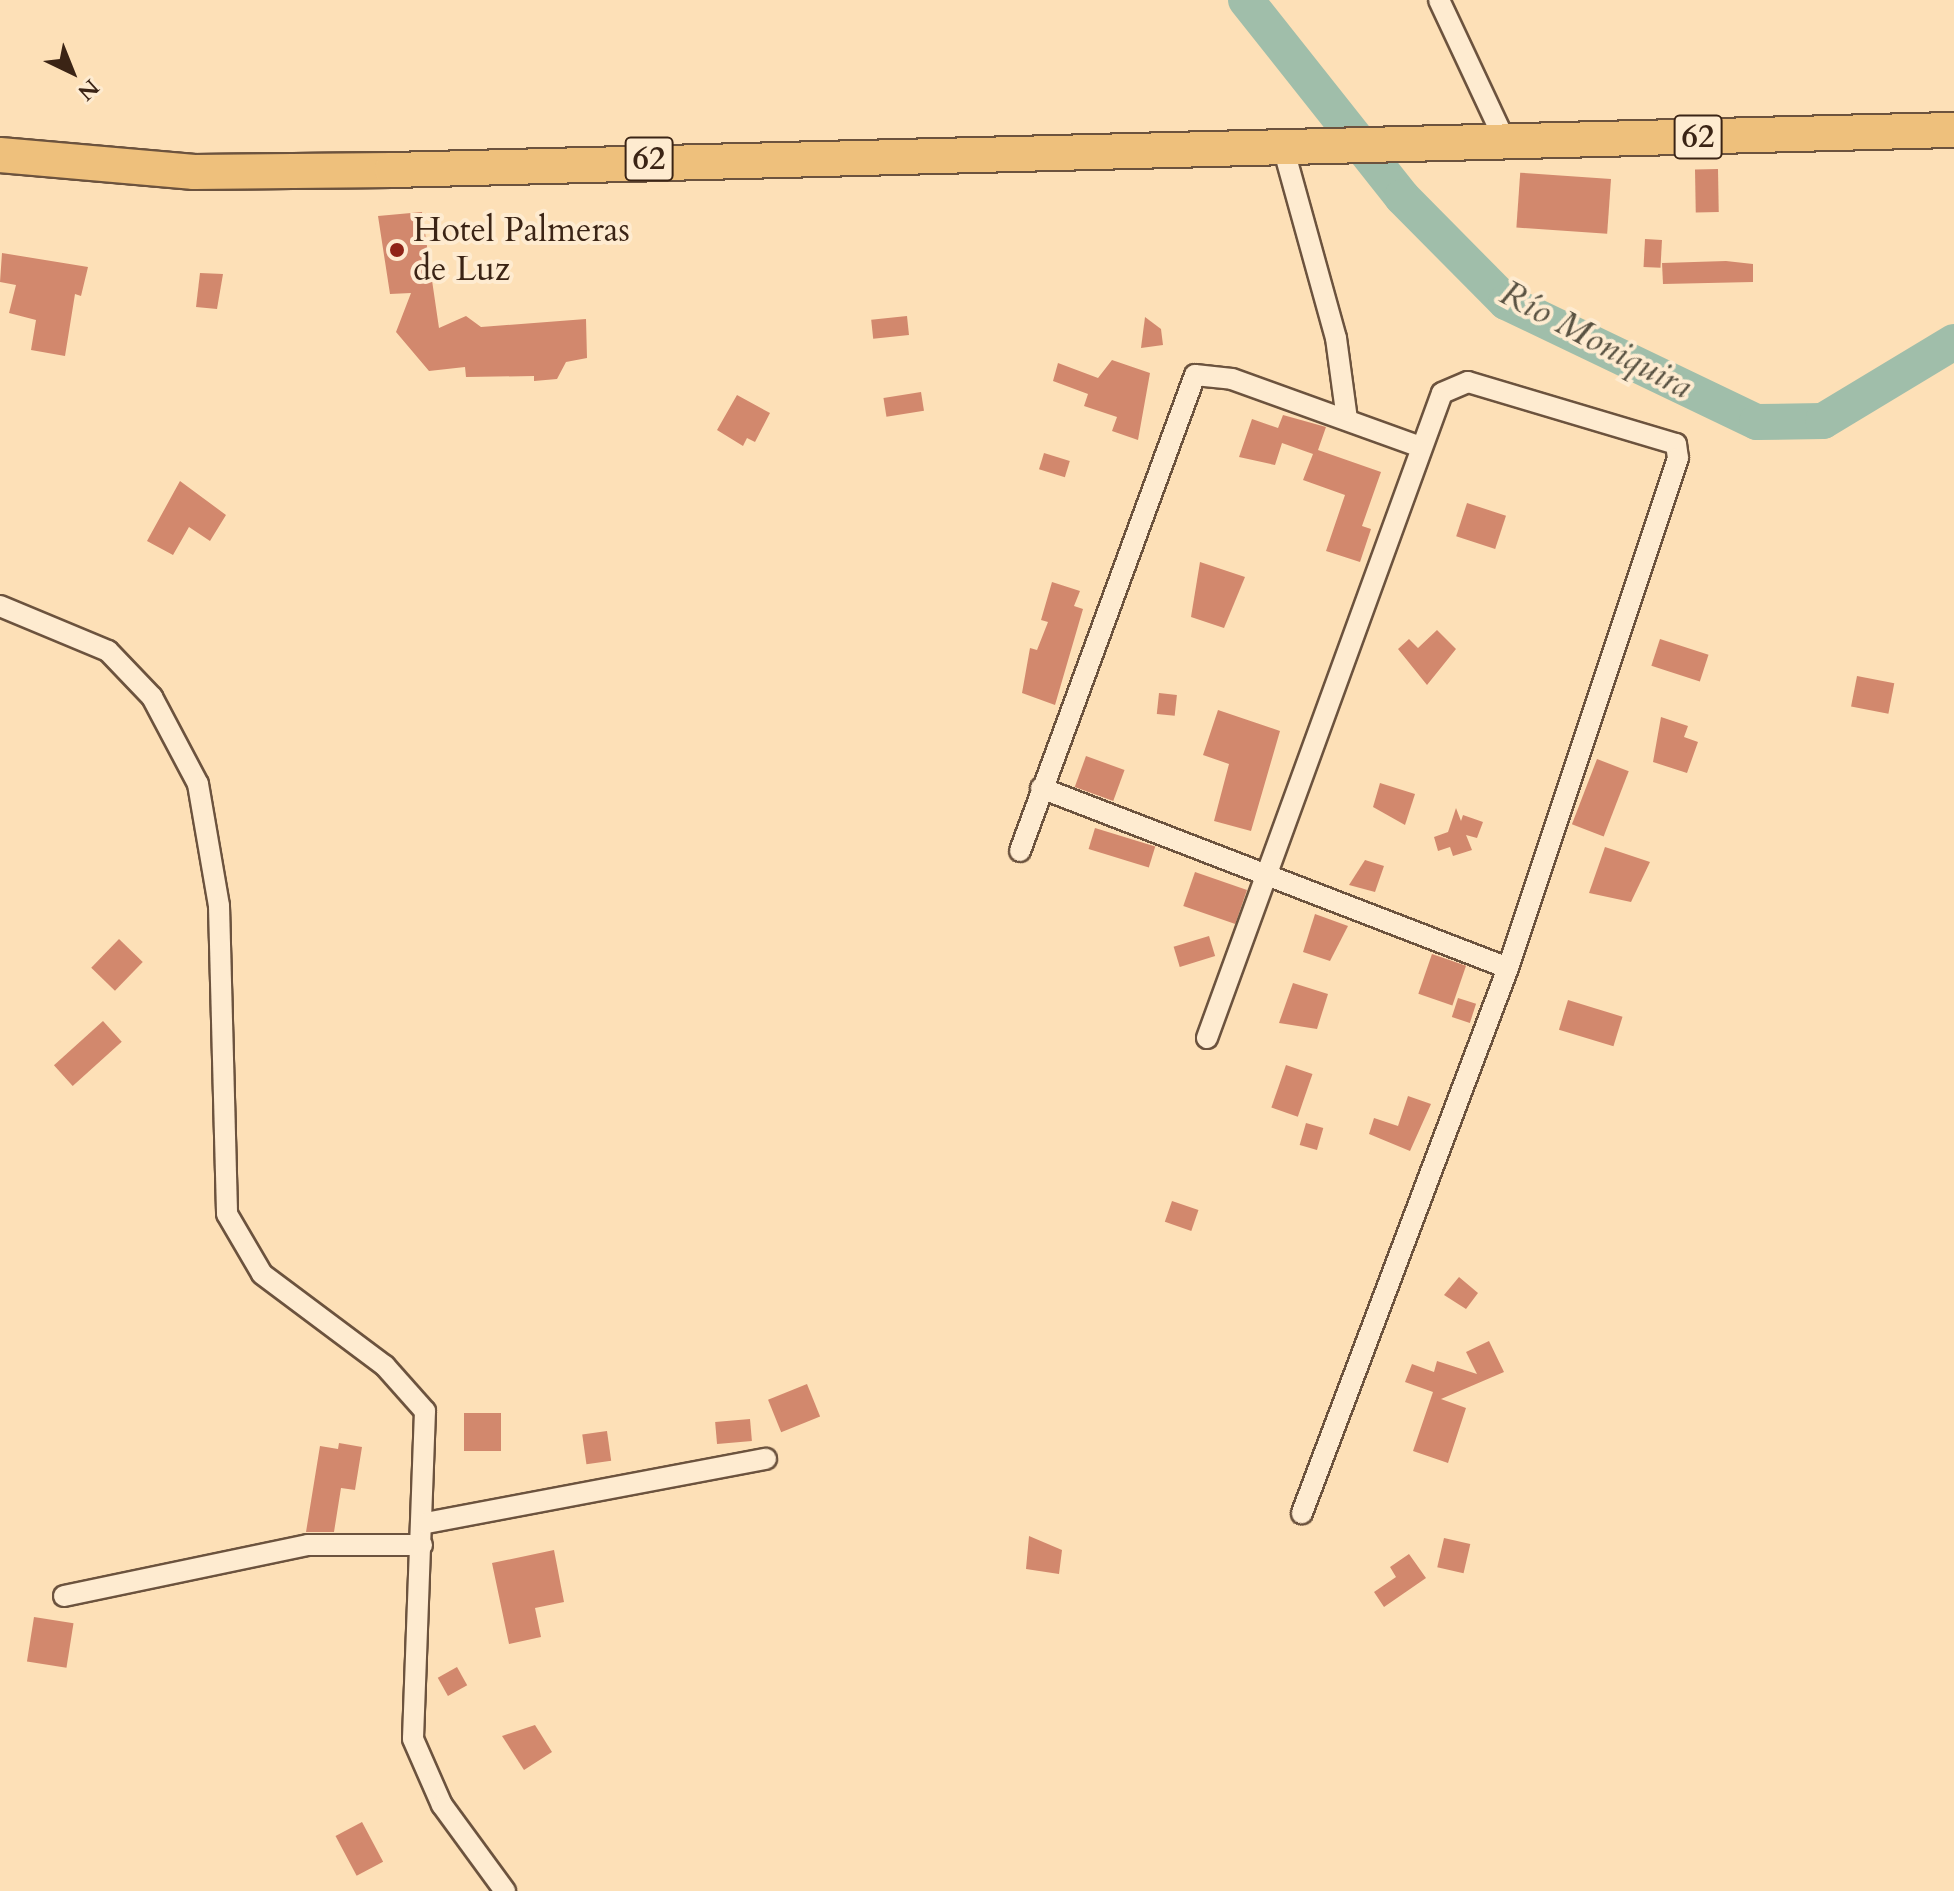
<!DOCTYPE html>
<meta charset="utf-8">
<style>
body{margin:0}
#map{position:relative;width:1954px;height:1891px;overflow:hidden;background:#fde0b7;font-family:Cardo,serif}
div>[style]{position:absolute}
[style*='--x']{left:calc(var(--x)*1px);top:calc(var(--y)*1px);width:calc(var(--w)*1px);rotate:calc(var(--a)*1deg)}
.river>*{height:36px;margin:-18px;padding:0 18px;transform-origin:18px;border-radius:18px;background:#a0beaa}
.building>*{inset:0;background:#d2886d;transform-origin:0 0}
.roads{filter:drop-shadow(2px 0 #6c533e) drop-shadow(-2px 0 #6c533e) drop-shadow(0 2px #6c533e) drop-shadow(0 -2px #6c533e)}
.street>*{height:20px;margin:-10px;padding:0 10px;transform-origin:10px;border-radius:10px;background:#feebd0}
.primary>*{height:34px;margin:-17px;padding:0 17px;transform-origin:17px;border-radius:17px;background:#eec07c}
.dots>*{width:22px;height:22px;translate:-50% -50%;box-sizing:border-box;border:4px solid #feebd0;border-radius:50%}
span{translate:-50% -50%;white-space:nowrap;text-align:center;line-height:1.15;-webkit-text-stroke:8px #feebd0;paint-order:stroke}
.shield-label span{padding:2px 6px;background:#feebd0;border:2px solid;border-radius:6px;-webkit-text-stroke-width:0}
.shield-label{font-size:32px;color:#3b2415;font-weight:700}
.poi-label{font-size:34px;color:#3b2415}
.left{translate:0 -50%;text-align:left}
.water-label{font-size:36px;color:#595242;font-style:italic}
.north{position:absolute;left:32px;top:32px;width:80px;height:80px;-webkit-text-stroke:6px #feebd0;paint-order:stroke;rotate:137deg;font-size:22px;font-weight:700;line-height:32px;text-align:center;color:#3b2415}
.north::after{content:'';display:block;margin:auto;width:28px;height:36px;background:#3b2415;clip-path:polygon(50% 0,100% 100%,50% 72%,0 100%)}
</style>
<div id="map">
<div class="river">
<i style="--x:1246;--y:0;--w:251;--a:51.6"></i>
<i style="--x:1402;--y:197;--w:148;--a:45.3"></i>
<i style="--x:1506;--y:302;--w:278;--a:25.6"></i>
<i style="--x:1757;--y:422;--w:66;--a:-0.9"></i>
<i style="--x:1823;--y:421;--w:153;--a:-31.1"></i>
</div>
<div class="building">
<i style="left:1718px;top:169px;width:43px;height:23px;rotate:89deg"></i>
<i style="left:1611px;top:179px;width:55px;height:91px;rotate:94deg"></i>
<i style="clip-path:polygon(422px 212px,439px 328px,466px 316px,481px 327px,586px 319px,587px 358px,566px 362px,557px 379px,534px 381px,534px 376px,466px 377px,465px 367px,429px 371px,396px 332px,411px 293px,390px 294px,378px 216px)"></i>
<i style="left:1645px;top:239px;width:17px;height:28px;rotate:3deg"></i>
<i style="clip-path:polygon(2px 253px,88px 267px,81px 296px,75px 294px,65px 356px,31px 350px,36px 320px,9px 313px,16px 285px,0 282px)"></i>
<i style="clip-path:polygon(1726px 261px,1753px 264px,1753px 282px,1663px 284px,1662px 263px)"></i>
<i style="clip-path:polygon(200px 273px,223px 274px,217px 309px,196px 307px)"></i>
<i style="left:907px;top:316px;width:19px;height:36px;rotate:84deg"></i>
<i style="clip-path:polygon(1145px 317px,1161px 329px,1163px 345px,1141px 348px)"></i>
<i style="clip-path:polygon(1112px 360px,1150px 373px,1138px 440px,1112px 431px,1117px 417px,1084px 406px,1088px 394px,1053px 381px,1058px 363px,1098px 378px)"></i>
<i style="left:921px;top:392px;width:19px;height:38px;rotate:81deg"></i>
<i style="clip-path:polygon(737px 395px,770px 413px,755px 442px,747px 438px,743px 446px,717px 430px)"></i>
<i style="clip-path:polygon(1283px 415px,1326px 427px,1318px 450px,1381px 472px,1362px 526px,1371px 529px,1360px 562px,1326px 551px,1345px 495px,1303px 480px,1313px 454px,1282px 443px,1275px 465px,1239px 457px,1252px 419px,1278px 428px)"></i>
<i style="left:1044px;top:453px;width:27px;height:17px;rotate:17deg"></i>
<i style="clip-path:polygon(180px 481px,226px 515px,210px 541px,189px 527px,173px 555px,147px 541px)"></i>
<i style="left:1467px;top:503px;width:41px;height:35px;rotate:18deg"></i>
<i style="clip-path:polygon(1200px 562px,1245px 577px,1224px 628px,1191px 617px)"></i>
<i style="clip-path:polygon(1052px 582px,1080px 591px,1074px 606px,1083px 609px,1055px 705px,1022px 693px,1030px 648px,1037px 650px,1048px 622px,1041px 620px)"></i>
<i style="clip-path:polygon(1437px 630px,1456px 649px,1427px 685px,1398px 649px,1409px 639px,1418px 648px)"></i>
<i style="left:1660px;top:639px;width:51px;height:28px;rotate:18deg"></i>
<i style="left:1857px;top:676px;width:38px;height:31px;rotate:11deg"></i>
<i style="left:1159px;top:693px;width:18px;height:21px;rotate:6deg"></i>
<i style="clip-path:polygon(1218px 710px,1280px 731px,1251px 831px,1214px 821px,1229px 764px,1203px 755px)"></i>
<i style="clip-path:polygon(1661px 717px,1688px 726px,1684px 737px,1698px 742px,1687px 773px,1653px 762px)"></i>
<i style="left:1086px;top:756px;width:41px;height:33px;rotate:20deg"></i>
<i style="left:1597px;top:759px;width:34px;height:70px;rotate:21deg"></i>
<i style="clip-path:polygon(1380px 783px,1415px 794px,1405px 825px,1373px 807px)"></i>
<i style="clip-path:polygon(1456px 808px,1461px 821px,1463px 815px,1483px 822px,1477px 838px,1466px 835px,1472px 850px,1453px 856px,1450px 847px,1438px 851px,1434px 837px,1448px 832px)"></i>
<i style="left:1095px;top:828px;width:63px;height:22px;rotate:17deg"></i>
<i style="clip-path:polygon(1605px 847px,1650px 862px,1631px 902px,1589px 893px)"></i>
<i style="clip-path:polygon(1365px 860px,1384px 866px,1375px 892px,1349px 885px)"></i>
<i style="left:1195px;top:872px;width:55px;height:36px;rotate:19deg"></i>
<i style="clip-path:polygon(1315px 914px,1348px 926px,1330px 961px,1303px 952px)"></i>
<i style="left:1209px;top:936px;width:21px;height:37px;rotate:73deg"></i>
<i style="left:119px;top:939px;width:33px;height:40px;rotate:44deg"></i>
<i style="left:1432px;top:954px;width:36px;height:42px;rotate:19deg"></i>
<i style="clip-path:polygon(1293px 983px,1328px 994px,1317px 1029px,1279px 1023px)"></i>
<i style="left:1458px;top:998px;width:19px;height:20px;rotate:18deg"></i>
<i style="left:1568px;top:1000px;width:57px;height:31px;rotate:17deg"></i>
<i style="left:103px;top:1021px;width:28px;height:66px;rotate:48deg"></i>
<i style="left:1286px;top:1065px;width:28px;height:45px;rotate:19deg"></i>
<i style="clip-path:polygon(1408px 1096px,1431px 1104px,1410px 1151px,1369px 1134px,1374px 1118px,1398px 1126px)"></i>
<i style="left:1306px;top:1123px;width:18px;height:23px;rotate:16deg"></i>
<i style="left:1172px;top:1201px;width:28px;height:22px;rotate:19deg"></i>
<i style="clip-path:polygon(1459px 1277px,1478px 1293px,1466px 1309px,1444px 1295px)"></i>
<i style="clip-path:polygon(1489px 1341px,1504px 1372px,1441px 1399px,1466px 1408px,1448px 1463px,1413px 1451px,1433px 1392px,1405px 1382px,1412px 1364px,1434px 1372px,1437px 1361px,1477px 1374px,1466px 1352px)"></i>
<i style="left:807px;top:1384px;width:35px;height:42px;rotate:68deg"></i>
<i style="left:464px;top:1413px;width:37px;height:38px"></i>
<i style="left:750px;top:1419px;width:22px;height:35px;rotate:85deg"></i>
<i style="left:607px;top:1431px;width:30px;height:25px;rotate:82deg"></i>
<i style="clip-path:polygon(339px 1443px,362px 1447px,355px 1490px,341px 1488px,334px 1532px,306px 1532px,320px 1446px,338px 1449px)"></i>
<i style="clip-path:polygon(1029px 1536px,1062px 1550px,1059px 1574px,1026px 1569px)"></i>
<i style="left:1444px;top:1538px;width:27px;height:30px;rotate:13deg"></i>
<i style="clip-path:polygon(554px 1550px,564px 1602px,535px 1608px,541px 1637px,509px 1644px,492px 1563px)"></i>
<i style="clip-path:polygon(1409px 1554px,1426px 1578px,1384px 1607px,1374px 1592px,1396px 1577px,1390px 1567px)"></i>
<i style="left:34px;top:1617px;width:40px;height:45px;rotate:9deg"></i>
<i style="left:457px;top:1667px;width:21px;height:22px;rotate:61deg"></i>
<i style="clip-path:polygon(535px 1725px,552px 1752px,524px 1770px,502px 1736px)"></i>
<i style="left:362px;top:1822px;width:45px;height:30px;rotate:62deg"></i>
</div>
<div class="roads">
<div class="street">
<i style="--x:1439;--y:0;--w:156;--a:64.9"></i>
<i style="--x:1283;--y:147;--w:198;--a:74.5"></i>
<i style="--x:1336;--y:338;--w:82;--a:82.3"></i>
<i style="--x:0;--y:606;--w:117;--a:22.6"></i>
<i style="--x:108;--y:651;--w:64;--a:46.3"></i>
<i style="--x:152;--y:697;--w:98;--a:62.1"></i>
<i style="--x:198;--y:784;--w:124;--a:80.2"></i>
<i style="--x:219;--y:906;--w:308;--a:88.5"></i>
<i style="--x:227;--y:1214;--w:69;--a:59.7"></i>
<i style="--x:262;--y:1274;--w:154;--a:36.8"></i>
<i style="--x:385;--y:1366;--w:60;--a:48.4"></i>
<i style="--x:425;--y:1411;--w:328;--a:92.1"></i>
<i style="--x:413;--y:1739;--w:72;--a:66.3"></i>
<i style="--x:442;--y:1805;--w:107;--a:53.8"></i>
<i style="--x:1041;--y:788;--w:500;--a:21.08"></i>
<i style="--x:1020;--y:851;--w:507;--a:-69.81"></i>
<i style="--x:1195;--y:375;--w:37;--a:6"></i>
<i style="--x:1232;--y:379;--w:198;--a:19.8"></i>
<i style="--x:1207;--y:1038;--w:686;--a:-69.98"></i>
<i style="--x:1442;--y:393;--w:28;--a:-23"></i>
<i style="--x:1468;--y:382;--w:217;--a:16.6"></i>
<i style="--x:1676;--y:444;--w:14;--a:82"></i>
<i style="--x:1678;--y:458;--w:538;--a:108.43"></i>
<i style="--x:1508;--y:968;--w:583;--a:110.71"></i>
<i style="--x:426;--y:1523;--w:346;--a:-10.7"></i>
<i style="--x:64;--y:1596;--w:249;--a:-11.8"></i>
<i style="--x:308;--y:1545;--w:114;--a:0"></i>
</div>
<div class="primary">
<i style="--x:0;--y:155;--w:195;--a:5"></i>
<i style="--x:194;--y:172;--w:198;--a:-0.6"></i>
<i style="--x:392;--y:170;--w:1563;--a:-1.47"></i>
</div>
</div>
<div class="dots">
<i style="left:397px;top:250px;background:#8f2418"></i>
</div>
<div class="shield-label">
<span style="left:1698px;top:137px">62</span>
<span style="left:649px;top:159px">62</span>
</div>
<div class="poi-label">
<span class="left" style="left:413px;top:250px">Hotel Palmeras<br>de Luz</span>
</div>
<div class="water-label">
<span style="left:1596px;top:340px;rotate:28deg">Río Moniquira</span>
</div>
<div class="north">N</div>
</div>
